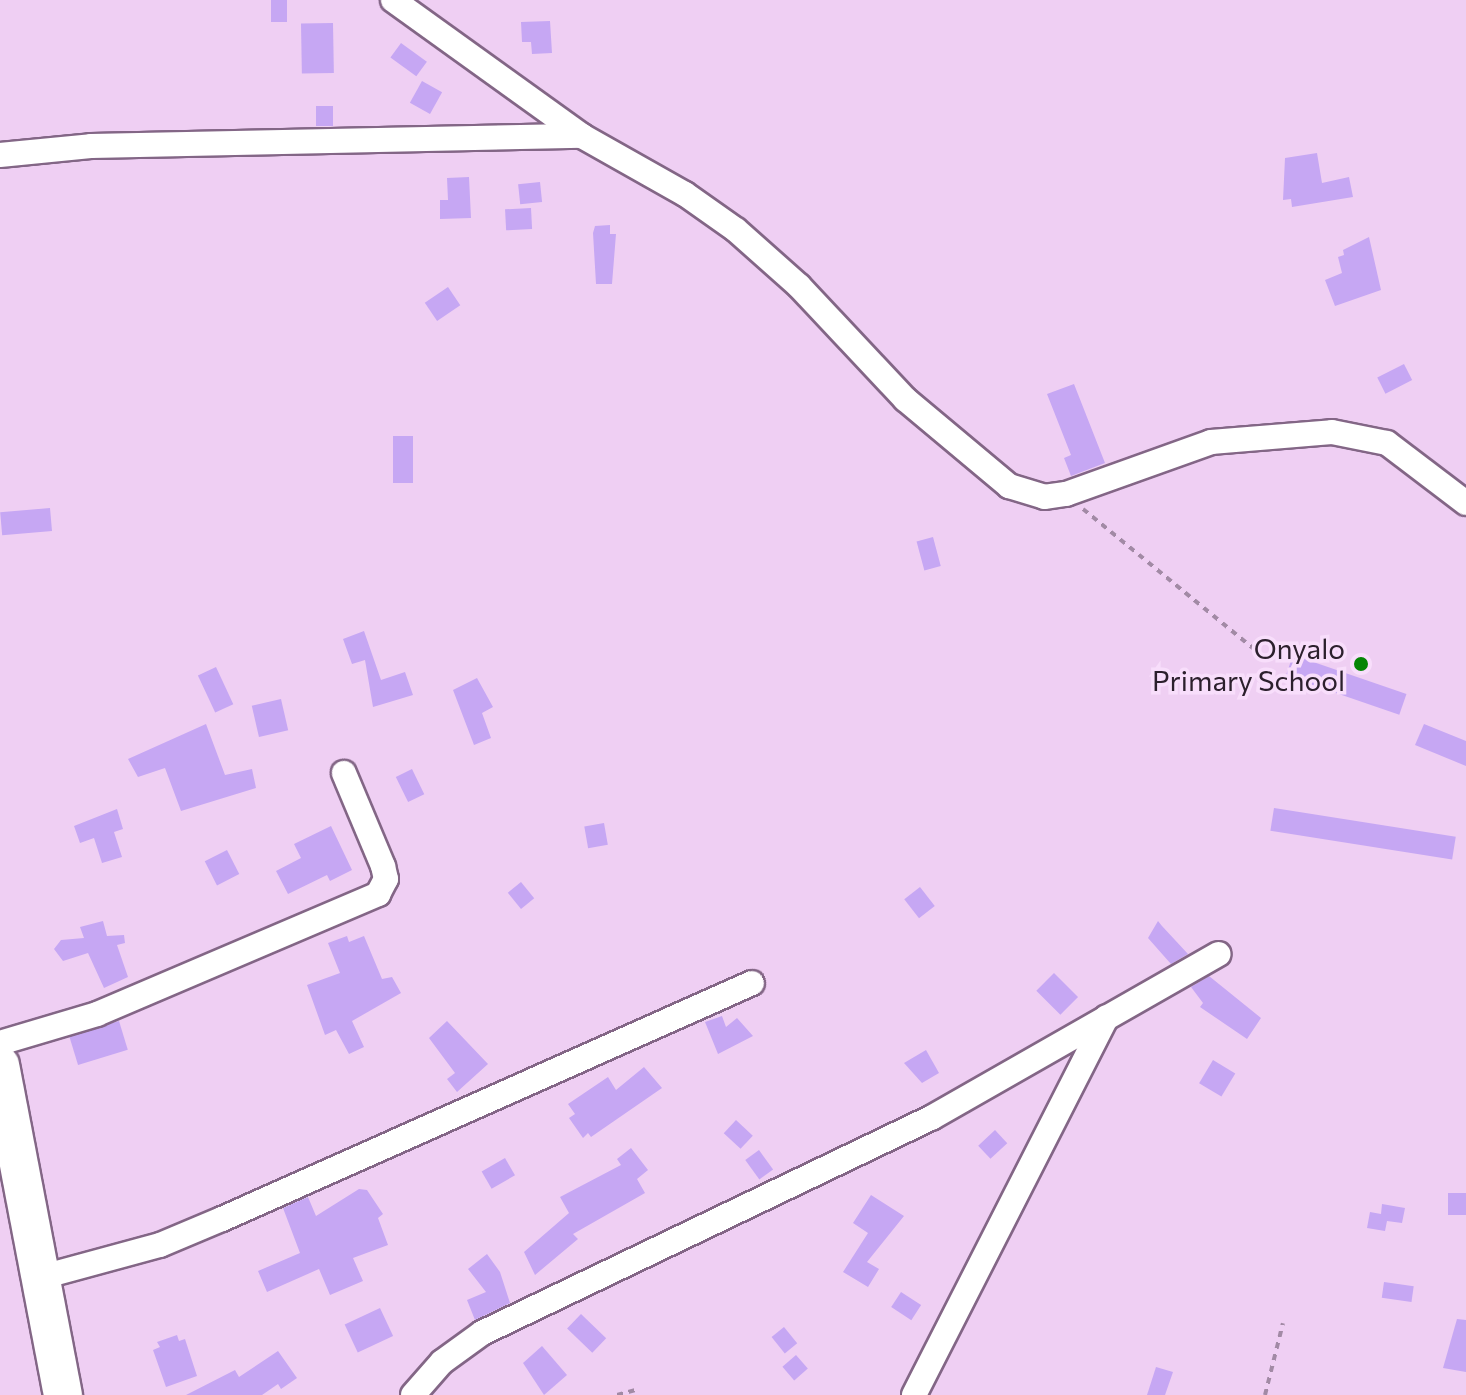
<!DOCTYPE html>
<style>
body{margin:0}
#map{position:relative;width:1466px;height:1395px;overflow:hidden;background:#efcff3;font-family:Commissioner,sans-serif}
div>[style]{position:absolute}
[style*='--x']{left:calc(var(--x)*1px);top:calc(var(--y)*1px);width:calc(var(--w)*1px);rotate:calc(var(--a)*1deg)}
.building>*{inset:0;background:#c6a7f3;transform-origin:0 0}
.path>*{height:4px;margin-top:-2px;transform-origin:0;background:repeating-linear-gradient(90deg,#a28aa5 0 6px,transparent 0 12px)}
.roads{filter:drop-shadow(2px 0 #836686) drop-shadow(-2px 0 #836686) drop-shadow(0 2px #836686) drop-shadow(0 -2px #836686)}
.minor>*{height:24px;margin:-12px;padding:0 12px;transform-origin:12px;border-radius:12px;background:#fff}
.trunk>*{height:38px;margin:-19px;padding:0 19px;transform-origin:19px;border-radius:19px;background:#fff}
.dots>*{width:22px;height:22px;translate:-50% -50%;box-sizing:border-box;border:4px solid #f8defb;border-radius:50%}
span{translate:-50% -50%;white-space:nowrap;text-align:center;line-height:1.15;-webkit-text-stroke:7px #f8defb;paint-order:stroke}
.poi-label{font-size:28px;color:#2c202d}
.right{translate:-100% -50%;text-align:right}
</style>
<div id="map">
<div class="building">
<i style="left:271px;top:0;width:16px;height:22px"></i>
<i style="clip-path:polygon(550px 21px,552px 53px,532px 54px,531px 42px,522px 42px,521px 22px)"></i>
<i style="left:333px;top:23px;width:50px;height:32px;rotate:89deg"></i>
<i style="left:401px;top:43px;width:32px;height:18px;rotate:36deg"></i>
<i style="left:422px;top:81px;width:23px;height:25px;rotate:29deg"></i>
<i style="left:316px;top:106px;width:17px;height:20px"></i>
<i style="clip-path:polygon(1317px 153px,1322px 183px,1349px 177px,1353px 197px,1292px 207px,1291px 199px,1283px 200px,1285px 158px)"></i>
<i style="clip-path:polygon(469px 177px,471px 218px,440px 219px,440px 200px,448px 200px,447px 178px)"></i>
<i style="left:540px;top:182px;width:20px;height:22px;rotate:84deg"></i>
<i style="left:531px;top:208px;width:21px;height:26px;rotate:87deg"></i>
<i style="clip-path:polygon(610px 225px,610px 234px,616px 234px,612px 284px,596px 284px,593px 233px,595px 226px)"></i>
<i style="clip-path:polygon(1369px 237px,1381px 290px,1335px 306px,1325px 280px,1342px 273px,1338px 257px,1344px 255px,1343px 250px)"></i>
<i style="left:448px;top:287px;width:22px;height:28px;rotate:56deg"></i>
<i style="left:1404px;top:364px;width:18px;height:30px;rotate:63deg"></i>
<i style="clip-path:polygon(1074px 384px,1105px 463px,1071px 476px,1064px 458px,1071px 455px,1047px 394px)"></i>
<i style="left:393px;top:436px;width:20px;height:47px"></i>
<i style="left:50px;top:508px;width:23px;height:50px;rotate:85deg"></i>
<i style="left:933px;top:537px;width:30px;height:17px;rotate:75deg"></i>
<i style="clip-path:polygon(364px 631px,381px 680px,405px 672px,413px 695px,373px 707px,365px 660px,352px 664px,343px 639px)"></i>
<i style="left:1293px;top:655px;width:120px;height:22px;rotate:19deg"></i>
<i style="left:216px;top:667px;width:41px;height:20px;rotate:65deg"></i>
<i style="clip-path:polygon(477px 678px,493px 707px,482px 713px,491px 738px,474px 745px,453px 690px)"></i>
<i style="left:281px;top:699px;width:32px;height:30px;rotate:77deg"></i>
<i style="clip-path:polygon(206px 724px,225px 775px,252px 769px,256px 788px,181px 811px,165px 768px,138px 777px,128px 759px)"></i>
<i style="clip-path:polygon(1424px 724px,1466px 741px,1466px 766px,1415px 745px)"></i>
<i style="left:412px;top:769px;width:28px;height:18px;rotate:64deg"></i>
<i style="left:1274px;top:808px;width:184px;height:23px;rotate:9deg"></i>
<i style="clip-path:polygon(117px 809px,123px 829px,114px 832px,122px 857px,102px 863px,94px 838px,80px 843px,74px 826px)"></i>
<i style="left:604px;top:823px;width:22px;height:20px;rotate:80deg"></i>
<i style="clip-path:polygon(331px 826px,352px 870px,330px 881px,327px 875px,288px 894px,276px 871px,301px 858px,294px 844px)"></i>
<i style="left:227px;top:850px;width:27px;height:25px;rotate:63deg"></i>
<i style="left:521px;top:882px;width:21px;height:17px;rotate:51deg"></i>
<i style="left:920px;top:887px;width:24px;height:20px;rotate:52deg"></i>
<i style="clip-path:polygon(103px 921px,107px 936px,124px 935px,125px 943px,117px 945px,128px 977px,104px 988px,88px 953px,63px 961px,54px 949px,61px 940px,84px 938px,80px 927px)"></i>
<i style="clip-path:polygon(1158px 921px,1162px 926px,1188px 954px,1171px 964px,1163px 955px,1148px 938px)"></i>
<i style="clip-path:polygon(347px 936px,349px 942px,364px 936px,382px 979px,392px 977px,401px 993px,352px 1021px,364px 1047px,349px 1054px,336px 1030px,325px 1035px,307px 985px,340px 973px,328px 943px)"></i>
<i style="left:1054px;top:973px;width:34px;height:25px;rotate:45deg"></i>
<i style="clip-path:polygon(1209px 976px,1261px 1018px,1247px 1039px,1200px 1007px,1203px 1003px,1191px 987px)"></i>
<i style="clip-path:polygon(722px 1016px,726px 1027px,737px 1018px,753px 1036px,718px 1054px,705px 1022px)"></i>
<i style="left:119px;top:1021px;width:30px;height:52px;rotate:73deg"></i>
<i style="clip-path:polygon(447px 1021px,488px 1064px,457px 1092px,447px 1079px,455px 1073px,429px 1038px)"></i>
<i style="clip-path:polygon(926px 1050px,939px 1073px,922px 1083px,904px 1063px)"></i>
<i style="left:1213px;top:1060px;width:26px;height:27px;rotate:31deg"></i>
<i style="clip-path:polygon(644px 1067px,662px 1088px,591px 1137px,588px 1133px,583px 1138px,569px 1118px,575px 1114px,568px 1104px,608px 1077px,616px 1090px)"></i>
<i style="left:736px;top:1120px;width:23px;height:18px;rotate:43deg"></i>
<i style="left:995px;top:1130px;width:18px;height:23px;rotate:47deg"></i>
<i style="clip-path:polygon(631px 1148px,648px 1170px,637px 1179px,645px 1193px,573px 1234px,578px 1239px,535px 1275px,524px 1252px,569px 1213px,560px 1197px,621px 1165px,617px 1159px)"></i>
<i style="left:759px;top:1150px;width:24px;height:17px;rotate:54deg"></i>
<i style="left:505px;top:1158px;width:20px;height:27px;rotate:60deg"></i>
<i style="clip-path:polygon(359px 1189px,367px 1190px,383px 1214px,378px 1218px,388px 1245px,353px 1258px,363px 1281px,330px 1295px,319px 1269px,267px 1292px,258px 1271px,300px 1253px,283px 1208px,308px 1197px,316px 1216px)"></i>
<i style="left:1448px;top:1193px;width:18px;height:22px"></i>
<i style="clip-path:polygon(871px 1195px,904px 1216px,867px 1262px,879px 1269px,868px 1287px,843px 1272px,868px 1233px,853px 1223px)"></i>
<i style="clip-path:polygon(1382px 1204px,1405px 1208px,1402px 1223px,1387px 1221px,1385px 1231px,1367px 1228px,1370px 1212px,1381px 1214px)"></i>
<i style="clip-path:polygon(487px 1254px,500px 1272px,510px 1303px,475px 1320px,467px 1300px,486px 1292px,468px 1269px)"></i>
<i style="left:1384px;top:1282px;width:30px;height:16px;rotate:8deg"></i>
<i style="left:901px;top:1292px;width:24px;height:18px;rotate:33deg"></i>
<i style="left:380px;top:1308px;width:31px;height:39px;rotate:65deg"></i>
<i style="left:581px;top:1314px;width:35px;height:20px;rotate:44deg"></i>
<i style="clip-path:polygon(1457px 1319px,1466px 1320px,1466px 1372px,1443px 1368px)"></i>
<i style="left:784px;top:1327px;width:21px;height:16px;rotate:51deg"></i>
<i style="clip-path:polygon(177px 1335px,179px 1341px,185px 1339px,197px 1376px,166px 1387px,153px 1350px,160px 1347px,157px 1342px)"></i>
<i style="clip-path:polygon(542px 1346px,567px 1375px,544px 1395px,523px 1363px)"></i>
<i style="clip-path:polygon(278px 1351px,297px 1378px,281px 1389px,278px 1384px,262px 1395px,186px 1395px,235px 1370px,239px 1377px)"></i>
<i style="left:796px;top:1355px;width:18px;height:18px;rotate:49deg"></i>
<i style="clip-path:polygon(1156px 1367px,1173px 1372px,1165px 1395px,1147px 1395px)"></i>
</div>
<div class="path">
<i style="--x:1083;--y:509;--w:222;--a:39.3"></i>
<i style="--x:617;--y:1395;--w:23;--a:-15"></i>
<i style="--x:1265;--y:1395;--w:74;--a:-76"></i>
</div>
<div class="roads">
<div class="minor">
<i style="--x:393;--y:0;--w:233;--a:35.7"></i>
<i style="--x:582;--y:136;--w:118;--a:29.4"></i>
<i style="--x:685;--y:194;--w:62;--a:35.2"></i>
<i style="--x:736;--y:230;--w:84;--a:41.6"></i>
<i style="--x:799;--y:286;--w:155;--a:46.8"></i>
<i style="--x:905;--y:399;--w:136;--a:39.9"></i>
<i style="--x:1009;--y:486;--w:37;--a:17"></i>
<i style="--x:1044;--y:497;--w:22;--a:-8"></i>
<i style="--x:1066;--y:494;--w:154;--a:-19.7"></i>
<i style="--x:1211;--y:442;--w:121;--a:-4.7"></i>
<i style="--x:1332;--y:432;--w:56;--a:11.3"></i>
<i style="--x:1387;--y:443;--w:99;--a:37.2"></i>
<i style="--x:0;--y:155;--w:91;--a:-5.6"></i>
<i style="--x:91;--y:146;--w:491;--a:-1.2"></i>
<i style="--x:0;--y:1043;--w:101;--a:-16.6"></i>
<i style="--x:97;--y:1014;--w:306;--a:-23.1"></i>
<i style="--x:378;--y:894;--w:17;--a:-62"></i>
<i style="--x:386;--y:879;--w:13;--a:-103"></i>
<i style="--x:383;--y:866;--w:101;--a:-112.8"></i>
<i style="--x:42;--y:1277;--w:122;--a:-15.2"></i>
<i style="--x:160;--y:1245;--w:67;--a:-22.8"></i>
<i style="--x:222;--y:1219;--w:580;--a:-24"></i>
<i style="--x:413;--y:1395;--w:44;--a:-48.7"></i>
<i style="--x:442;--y:1362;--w:49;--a:-35.9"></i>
<i style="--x:482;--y:1333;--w:498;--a:-25.6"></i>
<i style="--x:931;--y:1118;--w:331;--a:-29.7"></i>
<i style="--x:914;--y:1395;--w:424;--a:-63"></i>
</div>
<div class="trunk">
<i style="--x:0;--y:1065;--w:336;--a:79.2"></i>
</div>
</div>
<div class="dots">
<i style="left:1361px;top:664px;background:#058505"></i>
</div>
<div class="poi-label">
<span class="right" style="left:1345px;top:664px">Onyalo<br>Primary School</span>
</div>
</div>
